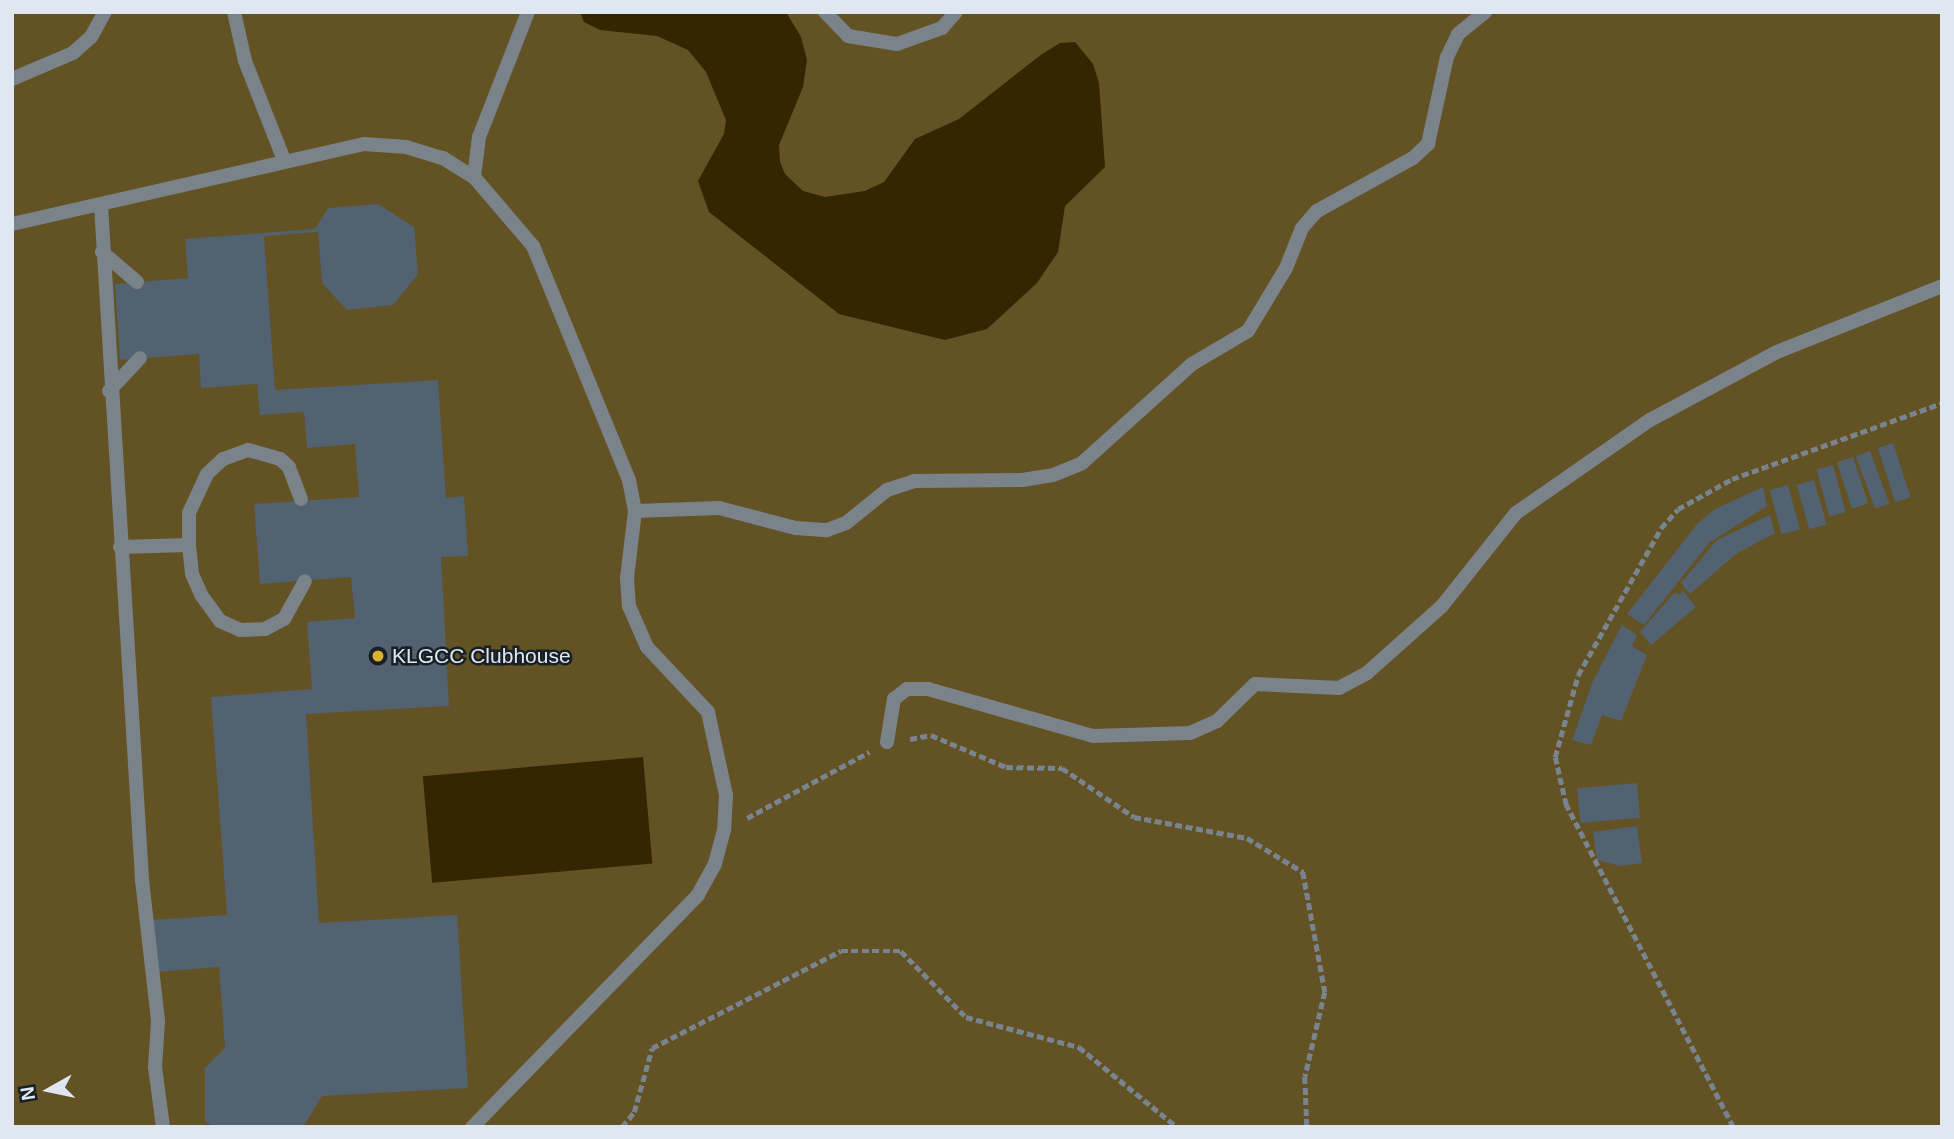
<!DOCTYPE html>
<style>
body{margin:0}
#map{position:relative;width:1954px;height:1139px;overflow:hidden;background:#2a3846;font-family:Helvetica,sans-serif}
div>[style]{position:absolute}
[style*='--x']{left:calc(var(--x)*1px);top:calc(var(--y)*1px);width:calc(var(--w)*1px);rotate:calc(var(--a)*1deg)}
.green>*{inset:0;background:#635224;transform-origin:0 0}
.water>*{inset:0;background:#332600;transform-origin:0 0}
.building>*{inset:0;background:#526271;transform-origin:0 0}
.path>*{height:4.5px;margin-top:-2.25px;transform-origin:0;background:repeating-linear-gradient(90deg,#788490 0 7px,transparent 0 10.5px)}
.lane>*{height:14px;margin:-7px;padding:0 7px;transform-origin:7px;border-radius:7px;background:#7b838a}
.dots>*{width:19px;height:19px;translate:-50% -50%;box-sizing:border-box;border:4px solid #181f25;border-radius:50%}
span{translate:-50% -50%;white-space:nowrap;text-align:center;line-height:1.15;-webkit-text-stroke:5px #181f25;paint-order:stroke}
.poi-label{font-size:21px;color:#dfe8f1}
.left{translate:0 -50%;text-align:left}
.frame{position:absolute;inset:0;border:14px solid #dfe8f1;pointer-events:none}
.north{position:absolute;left:14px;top:1055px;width:70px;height:70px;-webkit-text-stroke:5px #181f25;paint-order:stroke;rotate:261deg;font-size:19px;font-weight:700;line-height:28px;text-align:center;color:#dfe8f1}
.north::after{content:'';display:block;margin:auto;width:24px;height:32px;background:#dfe8f1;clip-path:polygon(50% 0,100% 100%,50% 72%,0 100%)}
</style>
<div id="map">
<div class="green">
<i style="left:12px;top:12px;width:1930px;height:1115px"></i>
</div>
<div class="water">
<i style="clip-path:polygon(580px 12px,786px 12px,801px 37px,807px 60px,803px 87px,779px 145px,780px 162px,785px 174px,803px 191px,825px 197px,865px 191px,884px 182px,915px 139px,959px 119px,1042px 54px,1060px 43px,1075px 42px,1093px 64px,1099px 83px,1105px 167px,1065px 206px,1058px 252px,1037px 283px,987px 329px,945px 340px,839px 314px,709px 212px,698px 181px,724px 134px,726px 120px,706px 72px,688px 50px,657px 36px,600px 30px,584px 22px)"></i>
<i style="left:643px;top:757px;width:107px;height:221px;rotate:85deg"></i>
</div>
<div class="building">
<i style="clip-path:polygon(378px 204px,414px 227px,418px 274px,393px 305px,347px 310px,322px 283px,318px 232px,264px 236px,275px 390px,438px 380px,446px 498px,464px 496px,468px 556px,441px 557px,449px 706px,306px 714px,319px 923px,457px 915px,468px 1088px,322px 1096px,303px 1127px,213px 1127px,205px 1121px,205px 1068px,225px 1048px,219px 967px,155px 972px,151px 920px,227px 915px,211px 697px,312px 689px,307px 622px,355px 618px,351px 577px,260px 584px,254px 504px,359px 497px,355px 444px,307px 448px,304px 412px,260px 415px,257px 384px,201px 388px,199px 354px,120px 360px,115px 284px,188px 278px,185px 239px,315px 229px,328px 208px)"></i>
<i style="left:1893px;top:443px;width:57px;height:16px;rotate:72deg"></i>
<i style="left:1870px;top:451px;width:56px;height:15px;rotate:70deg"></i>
<i style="left:1853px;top:457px;width:49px;height:17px;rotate:72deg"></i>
<i style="left:1833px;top:465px;width:49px;height:17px;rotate:75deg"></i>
<i style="left:1814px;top:480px;width:46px;height:18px;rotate:74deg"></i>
<i style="left:1788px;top:485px;width:46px;height:19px;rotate:75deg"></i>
<i style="clip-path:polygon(1763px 487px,1767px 506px,1709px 543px,1644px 625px,1627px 614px,1698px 523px,1715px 509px)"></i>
<i style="clip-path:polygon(1770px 515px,1775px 533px,1736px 554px,1690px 594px,1681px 583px,1717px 540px)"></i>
<i style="clip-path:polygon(1683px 591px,1696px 607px,1651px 645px,1640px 632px,1675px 592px,1679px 595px)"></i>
<i style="clip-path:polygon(1622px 625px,1637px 635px,1632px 646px,1647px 655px,1621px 721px,1602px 715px,1591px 745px,1572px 740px,1593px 681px)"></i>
<i style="left:1637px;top:783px;width:35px;height:60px;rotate:85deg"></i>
<i style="clip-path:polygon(1637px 826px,1642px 863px,1620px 866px,1597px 860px,1593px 832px)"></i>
</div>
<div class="path">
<i style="--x:910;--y:739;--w:21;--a:-11"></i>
<i style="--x:931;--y:735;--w:82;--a:23.1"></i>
<i style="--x:1006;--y:767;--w:56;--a:1"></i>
<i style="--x:1062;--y:768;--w:87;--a:34.2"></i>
<i style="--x:1134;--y:817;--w:115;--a:10.5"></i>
<i style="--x:1247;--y:838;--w:66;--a:31.3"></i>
<i style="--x:1303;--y:872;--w:122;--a:79.6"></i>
<i style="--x:1325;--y:992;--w:87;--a:103.2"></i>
<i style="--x:1305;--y:1077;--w:50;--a:87.7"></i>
<i style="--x:747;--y:818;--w:139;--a:-28.4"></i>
<i style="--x:622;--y:1127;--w:19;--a:-51"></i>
<i style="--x:634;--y:1112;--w:66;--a:-74.3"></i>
<i style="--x:652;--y:1048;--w:212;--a:-27.2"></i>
<i style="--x:841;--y:951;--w:60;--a:0"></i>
<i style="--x:901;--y:951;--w:93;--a:45.4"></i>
<i style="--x:966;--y:1017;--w:117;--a:14.9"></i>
<i style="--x:1079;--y:1047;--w:127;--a:39.2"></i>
<i style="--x:1733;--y:1127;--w:363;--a:-117.4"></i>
<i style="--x:1566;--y:805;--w:49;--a:-102.9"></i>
<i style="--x:1555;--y:757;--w:85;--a:-74.3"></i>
<i style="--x:1578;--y:675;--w:169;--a:-60.5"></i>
<i style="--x:1661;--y:528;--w:25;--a:-48"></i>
<i style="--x:1678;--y:509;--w:62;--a:-29.1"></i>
<i style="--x:1732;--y:479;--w:223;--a:-19.9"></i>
</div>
<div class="lane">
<i style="--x:234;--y:12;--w:50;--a:77.3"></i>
<i style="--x:245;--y:61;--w:106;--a:68.5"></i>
<i style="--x:825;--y:12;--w:33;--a:46"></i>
<i style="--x:848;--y:36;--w:50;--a:9.3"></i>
<i style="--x:897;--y:44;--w:48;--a:-19.6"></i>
<i style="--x:942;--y:28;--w:21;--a:-49"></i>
<i style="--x:12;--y:79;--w:66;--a:-23.1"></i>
<i style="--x:73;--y:53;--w:24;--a:-42"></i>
<i style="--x:91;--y:37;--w:29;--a:-61"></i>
<i style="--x:474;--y:177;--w:40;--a:-82.9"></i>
<i style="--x:479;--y:137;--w:134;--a:-68.6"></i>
<i style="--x:101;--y:205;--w:676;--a:86.52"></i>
<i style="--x:142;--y:880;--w:142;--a:83.5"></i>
<i style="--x:158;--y:1021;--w:46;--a:93.7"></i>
<i style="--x:155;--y:1067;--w:61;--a:82.4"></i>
<i style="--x:12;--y:224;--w:361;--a:-12.8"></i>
<i style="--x:364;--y:144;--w:42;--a:4.1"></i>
<i style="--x:406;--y:147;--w:39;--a:17"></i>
<i style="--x:443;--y:158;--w:36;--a:32"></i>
<i style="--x:474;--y:177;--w:91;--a:49.5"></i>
<i style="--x:533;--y:246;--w:253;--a:67.7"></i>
<i style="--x:629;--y:480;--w:32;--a:79"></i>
<i style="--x:635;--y:511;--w:67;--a:96.8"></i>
<i style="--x:627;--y:578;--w:28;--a:86"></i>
<i style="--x:629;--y:606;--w:45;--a:66.3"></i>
<i style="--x:647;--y:647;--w:89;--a:46.8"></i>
<i style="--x:708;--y:712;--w:85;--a:77.8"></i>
<i style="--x:726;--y:795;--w:35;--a:93"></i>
<i style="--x:724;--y:830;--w:35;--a:105"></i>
<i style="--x:715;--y:864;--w:35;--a:119"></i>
<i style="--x:698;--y:895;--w:324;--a:134.2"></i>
<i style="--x:102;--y:252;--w:46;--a:40.6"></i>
<i style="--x:109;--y:391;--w:45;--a:-46.8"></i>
<i style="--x:301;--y:499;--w:34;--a:-111"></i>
<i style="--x:289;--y:467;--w:12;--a:-138"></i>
<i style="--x:280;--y:459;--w:33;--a:-164"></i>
<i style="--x:248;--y:450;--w:27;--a:160"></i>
<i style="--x:223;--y:459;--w:22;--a:137"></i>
<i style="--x:207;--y:474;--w:43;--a:114.8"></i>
<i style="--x:189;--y:513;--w:32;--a:90"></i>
<i style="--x:189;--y:545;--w:29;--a:84"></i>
<i style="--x:192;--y:574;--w:24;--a:66"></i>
<i style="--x:202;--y:596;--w:31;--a:54"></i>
<i style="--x:220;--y:621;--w:22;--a:24"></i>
<i style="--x:240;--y:630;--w:25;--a:-2"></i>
<i style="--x:265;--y:629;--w:21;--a:-28"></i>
<i style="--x:284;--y:619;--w:43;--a:-61.1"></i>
<i style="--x:635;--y:511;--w:84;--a:-2"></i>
<i style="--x:719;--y:508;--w:80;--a:14.6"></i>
<i style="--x:796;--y:528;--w:31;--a:4"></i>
<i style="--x:827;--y:530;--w:20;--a:-20"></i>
<i style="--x:846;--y:523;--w:53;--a:-38.8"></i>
<i style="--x:887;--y:490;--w:28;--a:-18"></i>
<i style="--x:914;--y:481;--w:108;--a:-0.5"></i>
<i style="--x:1022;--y:480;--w:31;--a:-9"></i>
<i style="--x:1053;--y:475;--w:31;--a:-22"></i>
<i style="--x:1082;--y:463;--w:148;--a:-42"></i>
<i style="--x:1192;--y:364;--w:65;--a:-30.5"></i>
<i style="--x:1248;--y:331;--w:74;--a:-58.9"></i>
<i style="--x:1286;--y:268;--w:43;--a:-68.2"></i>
<i style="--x:1302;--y:228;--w:23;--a:-49"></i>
<i style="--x:1317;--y:211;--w:110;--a:-28.9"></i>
<i style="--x:1413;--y:158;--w:21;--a:-43"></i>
<i style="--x:1428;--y:144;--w:89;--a:-77.7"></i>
<i style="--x:1447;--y:57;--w:25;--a:-64"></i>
<i style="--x:1458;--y:34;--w:35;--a:-39"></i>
<i style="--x:120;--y:547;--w:69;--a:-1.7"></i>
<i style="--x:887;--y:742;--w:44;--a:-80.8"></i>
<i style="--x:894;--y:699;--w:16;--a:-38"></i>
<i style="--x:907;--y:689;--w:21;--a:0"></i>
<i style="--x:928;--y:689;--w:172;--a:15.9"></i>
<i style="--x:1093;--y:736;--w:97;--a:-1.8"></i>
<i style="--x:1190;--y:733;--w:30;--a:-24"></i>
<i style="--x:1217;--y:721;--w:53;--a:-44.2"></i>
<i style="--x:1255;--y:684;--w:84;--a:2.7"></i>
<i style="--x:1339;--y:688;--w:32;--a:-28"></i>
<i style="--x:1367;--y:673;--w:101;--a:-41.8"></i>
<i style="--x:1442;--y:606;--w:119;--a:-51.5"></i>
<i style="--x:1516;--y:513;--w:163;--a:-34.8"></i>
<i style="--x:1650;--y:420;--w:144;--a:-28.2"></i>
<i style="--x:1777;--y:352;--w:178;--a:-21.8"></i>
</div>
<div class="dots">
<i style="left:378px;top:656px;background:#dcb233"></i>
</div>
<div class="poi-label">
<span class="left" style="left:392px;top:656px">KLGCC Clubhouse</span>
</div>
<div class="frame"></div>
<div class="north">N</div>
</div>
